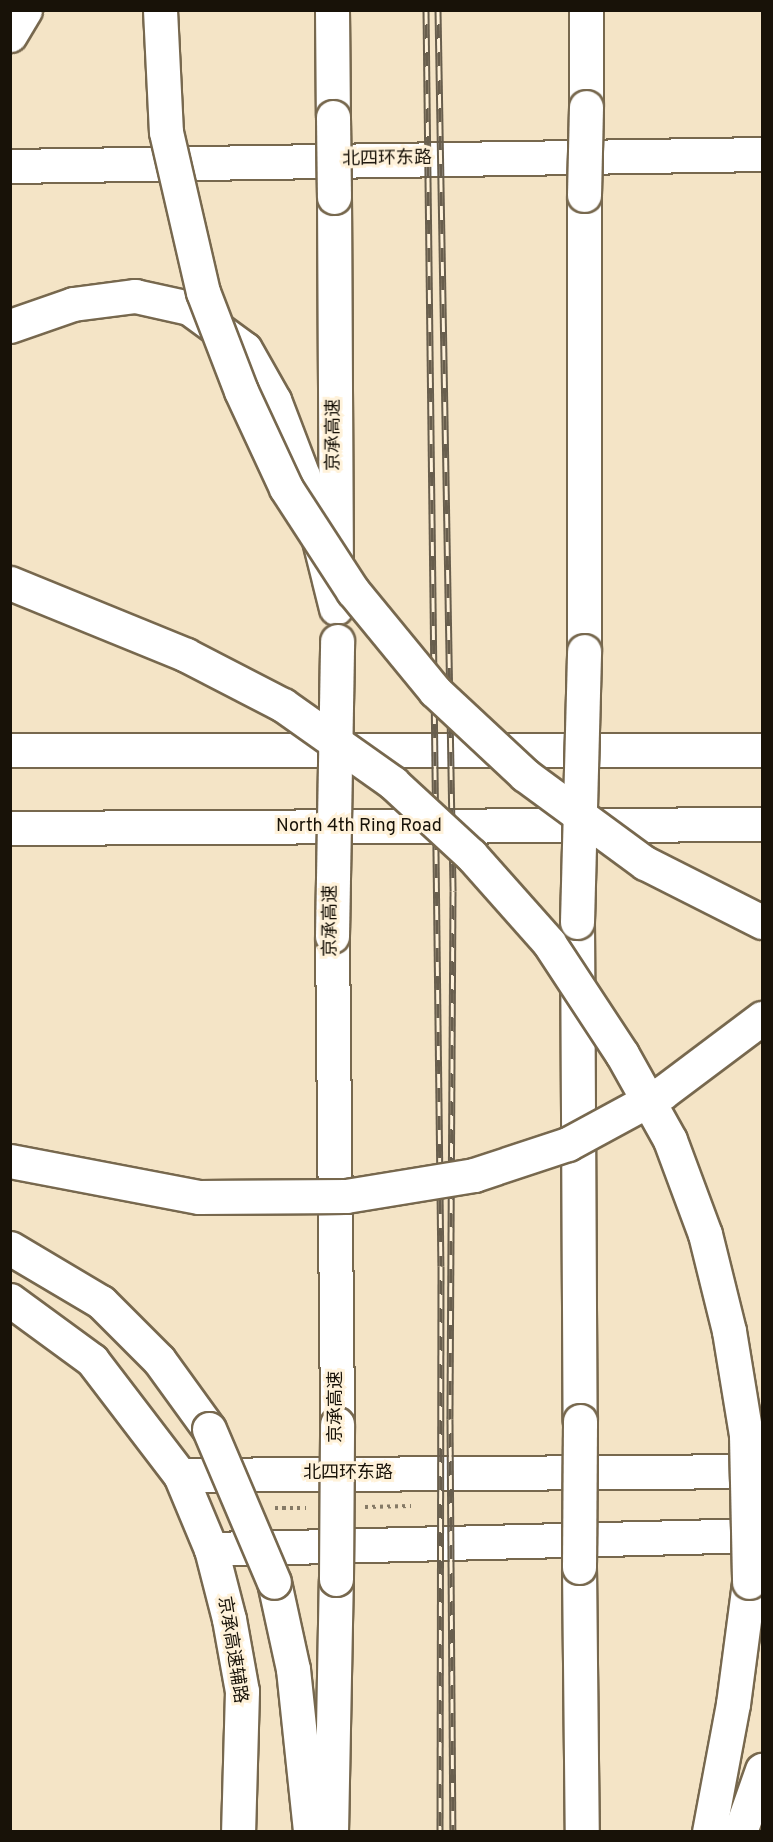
<!DOCTYPE html>
<meta charset="utf-8">
<style>
body{margin:0}
#map{position:relative;width:773px;height:1842px;overflow:hidden;background:#f4e4c6;font-family:Overpass,"Noto Sans SC",sans-serif}
div>[style]{position:absolute}
[style*='--x']{left:calc(var(--x)*1px);top:calc(var(--y)*1px);width:calc(var(--w)*1px);rotate:calc(var(--a)*1deg)}
.path>*{height:4px;margin-top:-2px;transform-origin:0;background:repeating-linear-gradient(90deg,#857a66 0 3px,transparent 0 7.5px)}
.roads{filter:drop-shadow(2px 0 #77684e) drop-shadow(-2px 0 #77684e) drop-shadow(0 2px #77684e) drop-shadow(0 -2px #77684e)}
.tertiary>*{height:33px;margin:-16.5px;padding:0 16.5px;transform-origin:16.5px;border-radius:16.5px;background:#fff}
.trunk>*{height:33px;margin:-16.5px;padding:0 16.5px;transform-origin:16.5px;border-radius:16.5px;background:#fff}
.motorway>*{height:33px;margin:-16.5px;padding:0 16.5px;transform-origin:16.5px;border-radius:16.5px;background:#fff}
.rail>*{height:7px;margin-top:-3.5px;transform-origin:0;background:repeating-linear-gradient(90deg,#fff2da 0 14px,#685e4d 0 28px);box-sizing:border-box;border-block:2px solid #685e4d}
.bridges{filter:drop-shadow(2px 0 #77684e) drop-shadow(-2px 0 #77684e) drop-shadow(0 2px #77684e) drop-shadow(0 -2px #77684e)}
.motorway-bridge>*{height:33px;margin:-16.5px;padding:0 16.5px;transform-origin:16.5px;border-radius:16.5px;background:#fff}
span{translate:-50% -50%;white-space:nowrap;text-align:center;line-height:1.15;-webkit-text-stroke:6px #fff2da;paint-order:stroke}
.street-label{font-size:18px;color:#181208}
.frame{position:absolute;inset:0;border:12px solid #181208;pointer-events:none}
</style>
<div id="map">
<div class="path">
<i style="--x:365;--y:1507;--w:46;--a:-1.2"></i>
<i style="--x:275;--y:1508;--w:31;--a:0"></i>
</div>
<div class="roads">
<div class="tertiary">
<i style="--x:10;--y:166;--w:752;--a:-0.91"></i>
<i style="--x:10;--y:1300;--w:102;--a:36.2"></i>
<i style="--x:92;--y:1360;--w:145;--a:52.6"></i>
<i style="--x:180;--y:1475;--w:80;--a:67.3"></i>
<i style="--x:211;--y:1549;--w:72;--a:75.6"></i>
<i style="--x:229;--y:1619;--w:73;--a:79.8"></i>
<i style="--x:242;--y:1691;--w:141;--a:91.6"></i>
<i style="--x:180;--y:1475;--w:582;--a:-0.39"></i>
<i style="--x:211;--y:1549;--w:551;--a:-1.46"></i>
</div>
<div class="trunk">
<i style="--x:10;--y:750;--w:752;--a:0"></i>
<i style="--x:10;--y:828;--w:752;--a:-0.3"></i>
</div>
<div class="motorway">
<i style="--x:332;--y:10;--w:107;--a:89.5"></i>
<i style="--x:10;--y:35;--w:29;--a:-59"></i>
<i style="--x:586;--y:107;--w:97;--a:-90"></i>
<i style="--x:334;--y:197;--w:361;--a:89.7"></i>
<i style="--x:10;--y:326;--w:67;--a:-19.2"></i>
<i style="--x:73;--y:304;--w:63;--a:-7.4"></i>
<i style="--x:135;--y:296;--w:55;--a:12.5"></i>
<i style="--x:189;--y:308;--w:69;--a:36.2"></i>
<i style="--x:245;--y:349;--w:59;--a:60.4"></i>
<i style="--x:274;--y:400;--w:81;--a:69.1"></i>
<i style="--x:303;--y:476;--w:136;--a:76"></i>
<i style="--x:584;--y:651;--w:456;--a:-90"></i>
<i style="--x:577;--y:922;--w:499;--a:89.7"></i>
<i style="--x:332;--y:936;--w:488;--a:89.4"></i>
<i style="--x:10;--y:1248;--w:106;--a:30.7"></i>
<i style="--x:101;--y:1302;--w:82;--a:45"></i>
<i style="--x:159;--y:1360;--w:85;--a:54.1"></i>
<i style="--x:579;--y:1567;--w:265;--a:89.4"></i>
<i style="--x:274;--y:1582;--w:89;--a:77.7"></i>
<i style="--x:293;--y:1669;--w:164;--a:84"></i>
<i style="--x:331;--y:1832;--w:253;--a:-88.9"></i>
<i style="--x:709;--y:1832;--w:130;--a:-79.4"></i>
<i style="--x:733;--y:1704;--w:123;--a:-82.5"></i>
<i style="--x:740;--y:1832;--w:66;--a:-70.5"></i>
</div>
</div>
<div class="rail">
<i style="--x:426;--y:10;--w:1256;--a:89.32"></i>
<i style="--x:441;--y:1266;--w:566;--a:90.1"></i>
<i style="--x:438;--y:10;--w:881;--a:89.02"></i>
<i style="--x:453;--y:891;--w:528;--a:90.33"></i>
<i style="--x:450;--y:1419;--w:413;--a:89.6"></i>
</div>
<div class="bridges">
<div class="motorway-bridge">
<i style="--x:160;--y:10;--w:122;--a:87.2"></i>
<i style="--x:166;--y:132;--w:164;--a:77"></i>
<i style="--x:203;--y:292;--w:106;--a:69"></i>
<i style="--x:241;--y:391;--w:107;--a:65.1"></i>
<i style="--x:286;--y:488;--w:123;--a:57"></i>
<i style="--x:353;--y:591;--w:129;--a:50.6"></i>
<i style="--x:435;--y:691;--w:123;--a:43"></i>
<i style="--x:525;--y:775;--w:149;--a:36.3"></i>
<i style="--x:645;--y:863;--w:131;--a:26.8"></i>
<i style="--x:333;--y:117;--w:80;--a:89.3"></i>
<i style="--x:584;--y:195;--w:88;--a:-88.7"></i>
<i style="--x:10;--y:583;--w:190;--a:22.2"></i>
<i style="--x:186;--y:655;--w:109;--a:27.3"></i>
<i style="--x:283;--y:705;--w:135;--a:35.3"></i>
<i style="--x:393;--y:783;--w:106;--a:42.7"></i>
<i style="--x:471;--y:855;--w:118;--a:48.4"></i>
<i style="--x:549;--y:943;--w:133;--a:56.7"></i>
<i style="--x:622;--y:1054;--w:98;--a:60.8"></i>
<i style="--x:670;--y:1140;--w:100;--a:69.6"></i>
<i style="--x:705;--y:1234;--w:100;--a:76.1"></i>
<i style="--x:729;--y:1331;--w:105;--a:80.7"></i>
<i style="--x:746;--y:1435;--w:147;--a:88.8"></i>
<i style="--x:577;--y:922;--w:271;--a:-88.5"></i>
<i style="--x:332;--y:936;--w:295;--a:-89"></i>
<i style="--x:10;--y:1161;--w:192;--a:10.8"></i>
<i style="--x:199;--y:1197;--w:147;--a:-0.4"></i>
<i style="--x:346;--y:1196;--w:130;--a:-9.3"></i>
<i style="--x:474;--y:1175;--w:99;--a:-18.3"></i>
<i style="--x:568;--y:1144;--w:107;--a:-28.5"></i>
<i style="--x:662;--y:1093;--w:125;--a:-36.9"></i>
<i style="--x:209;--y:1429;--w:166;--a:67"></i>
<i style="--x:579;--y:1567;--w:146;--a:-89.6"></i>
<i style="--x:336;--y:1579;--w:155;--a:-89.6"></i>
</div>
</div>
<div class="street-label">
<span style="left:387px;top:160px;rotate:-1deg">北四环东路</span>
<span style="left:335px;top:435px;rotate:-90deg">京承高速</span>
<span style="left:359px;top:827px">North 4th Ring Road</span>
<span style="left:332px;top:921px;rotate:-90deg">京承高速</span>
<span style="left:337px;top:1407px;rotate:-90deg">京承高速</span>
<span style="left:348px;top:1474px">北四环东路</span>
<span style="left:231px;top:1650px;rotate:81deg">京承高速辅路</span>
</div>
<div class="frame"></div>
</div>
